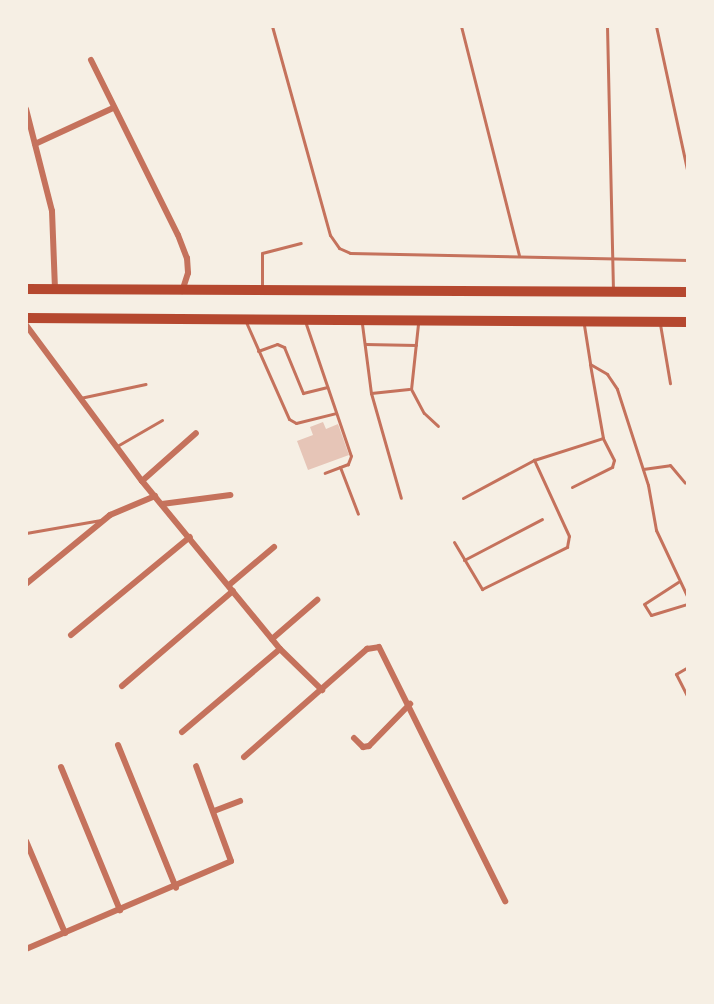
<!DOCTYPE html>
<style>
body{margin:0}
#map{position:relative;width:714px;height:1004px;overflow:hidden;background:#f6efe4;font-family:"Fira Sans",sans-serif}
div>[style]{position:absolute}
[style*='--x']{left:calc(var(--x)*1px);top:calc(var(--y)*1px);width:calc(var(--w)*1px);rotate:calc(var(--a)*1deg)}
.building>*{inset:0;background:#e6c5b7}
.service>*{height:3px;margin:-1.5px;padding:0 1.5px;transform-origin:1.5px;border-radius:1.5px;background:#c5725c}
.minor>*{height:6px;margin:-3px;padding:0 3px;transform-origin:3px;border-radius:3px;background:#c5725c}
.primary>*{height:10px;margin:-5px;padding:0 5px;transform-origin:5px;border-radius:5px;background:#b5482f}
span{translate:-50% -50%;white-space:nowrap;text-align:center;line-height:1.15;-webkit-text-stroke:8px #f6efe4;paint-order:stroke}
.frame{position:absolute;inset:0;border:28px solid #f6efe4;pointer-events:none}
</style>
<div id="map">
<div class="building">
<i style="clip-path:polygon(323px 422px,326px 429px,338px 424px,349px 455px,308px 470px,297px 441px,313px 435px,310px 427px)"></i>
</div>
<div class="service">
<i style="--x:272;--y:26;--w:217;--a:74.5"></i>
<i style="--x:330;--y:235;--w:16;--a:55"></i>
<i style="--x:339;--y:248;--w:12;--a:24"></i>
<i style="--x:350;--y:253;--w:338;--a:1.2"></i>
<i style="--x:461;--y:26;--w:236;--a:75.8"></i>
<i style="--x:607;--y:26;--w:263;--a:88.7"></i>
<i style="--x:656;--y:26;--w:151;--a:77.8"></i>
<i style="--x:688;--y:46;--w:11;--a:90"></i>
<i style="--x:262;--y:288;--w:35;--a:-90"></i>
<i style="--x:262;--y:253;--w:40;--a:-14.4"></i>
<i style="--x:246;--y:322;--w:106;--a:66.1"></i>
<i style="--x:289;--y:419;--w:8;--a:30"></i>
<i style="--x:296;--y:423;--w:41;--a:-14"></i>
<i style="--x:306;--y:324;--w:139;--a:71.2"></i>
<i style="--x:351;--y:456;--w:9;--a:111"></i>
<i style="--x:348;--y:464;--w:25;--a:159"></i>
<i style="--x:362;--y:324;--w:70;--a:82.6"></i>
<i style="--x:371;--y:393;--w:38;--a:-6"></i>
<i style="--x:418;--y:324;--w:65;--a:96.1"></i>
<i style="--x:411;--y:389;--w:27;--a:62"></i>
<i style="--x:424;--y:413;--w:19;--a:43"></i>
<i style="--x:660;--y:324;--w:60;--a:80.4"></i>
<i style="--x:584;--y:325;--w:39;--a:81"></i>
<i style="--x:590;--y:364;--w:20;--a:30"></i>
<i style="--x:607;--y:374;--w:18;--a:56"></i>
<i style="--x:617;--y:389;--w:101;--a:72.1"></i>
<i style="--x:648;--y:485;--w:46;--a:79.9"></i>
<i style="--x:656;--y:530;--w:75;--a:64.8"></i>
<i style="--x:365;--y:344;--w:51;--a:1.1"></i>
<i style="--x:258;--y:351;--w:20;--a:-20"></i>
<i style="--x:277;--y:344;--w:8;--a:23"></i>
<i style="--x:284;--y:347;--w:50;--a:67.6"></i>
<i style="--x:303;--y:393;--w:25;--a:-14"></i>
<i style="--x:371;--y:393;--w:109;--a:74.1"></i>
<i style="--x:80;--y:398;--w:67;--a:-12"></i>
<i style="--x:117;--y:446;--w:52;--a:-30"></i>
<i style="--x:340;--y:467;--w:50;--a:69"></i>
<i style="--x:643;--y:469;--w:27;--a:-8"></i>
<i style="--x:670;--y:465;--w:23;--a:50"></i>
<i style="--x:572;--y:487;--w:45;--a:-26.6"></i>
<i style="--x:612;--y:467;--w:7;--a:-74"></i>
<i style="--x:614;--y:460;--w:25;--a:-117"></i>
<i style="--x:463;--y:498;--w:81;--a:-28.2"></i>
<i style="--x:26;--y:533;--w:76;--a:-9.8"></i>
<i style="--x:454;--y:542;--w:55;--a:59.2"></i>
<i style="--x:482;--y:589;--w:95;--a:-26.3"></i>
<i style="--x:567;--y:547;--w:11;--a:-80"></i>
<i style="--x:569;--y:536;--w:84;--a:-114.7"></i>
<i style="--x:534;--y:460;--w:72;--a:-17.7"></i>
<i style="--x:603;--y:438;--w:75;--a:-100"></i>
<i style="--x:464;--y:560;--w:88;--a:-27.7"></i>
<i style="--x:678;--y:582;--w:40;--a:147.1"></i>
<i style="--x:644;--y:604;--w:13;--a:58"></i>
<i style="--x:651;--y:615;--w:39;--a:-17"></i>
<i style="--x:688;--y:667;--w:14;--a:150"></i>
<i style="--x:676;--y:674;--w:27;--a:63"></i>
</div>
<div class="minor">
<i style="--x:91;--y:60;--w:195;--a:63.6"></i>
<i style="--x:178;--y:235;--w:25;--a:69"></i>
<i style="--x:187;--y:258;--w:15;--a:86"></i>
<i style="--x:188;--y:273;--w:19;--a:108"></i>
<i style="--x:26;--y:109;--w:105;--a:75.7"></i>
<i style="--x:52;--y:211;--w:78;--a:87.8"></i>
<i style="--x:35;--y:144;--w:86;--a:-24.8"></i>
<i style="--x:26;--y:325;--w:194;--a:53.4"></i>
<i style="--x:142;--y:481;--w:217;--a:50.6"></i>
<i style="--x:280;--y:649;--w:59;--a:44.3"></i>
<i style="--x:142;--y:481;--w:72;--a:-41.6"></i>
<i style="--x:162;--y:504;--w:69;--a:-7.5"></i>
<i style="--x:26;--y:584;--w:109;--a:-39.4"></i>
<i style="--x:110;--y:515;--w:49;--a:-22.9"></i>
<i style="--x:229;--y:585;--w:59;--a:-40.2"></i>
<i style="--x:71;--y:635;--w:154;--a:-39.5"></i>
<i style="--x:272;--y:639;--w:60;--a:-40.9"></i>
<i style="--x:122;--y:686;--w:146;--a:-40.6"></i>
<i style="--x:182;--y:732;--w:128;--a:-40.3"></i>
<i style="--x:354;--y:738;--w:13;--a:45"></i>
<i style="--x:363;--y:747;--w:6;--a:-9"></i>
<i style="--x:369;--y:746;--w:59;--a:-45.7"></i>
<i style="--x:118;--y:745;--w:154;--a:67.9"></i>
<i style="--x:244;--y:757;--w:164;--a:-41.3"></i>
<i style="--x:367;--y:649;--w:12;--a:-9"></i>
<i style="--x:379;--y:647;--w:284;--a:63.6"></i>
<i style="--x:61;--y:767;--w:155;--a:67.6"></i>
<i style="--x:214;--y:811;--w:28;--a:-21"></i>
<i style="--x:26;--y:841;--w:100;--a:67"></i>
<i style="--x:26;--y:949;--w:223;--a:-23.2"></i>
<i style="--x:231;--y:861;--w:101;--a:-110.2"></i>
</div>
<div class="primary">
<i style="--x:26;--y:289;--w:662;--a:0.26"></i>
<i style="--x:26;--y:318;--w:662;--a:0.35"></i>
</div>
<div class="frame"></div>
</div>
